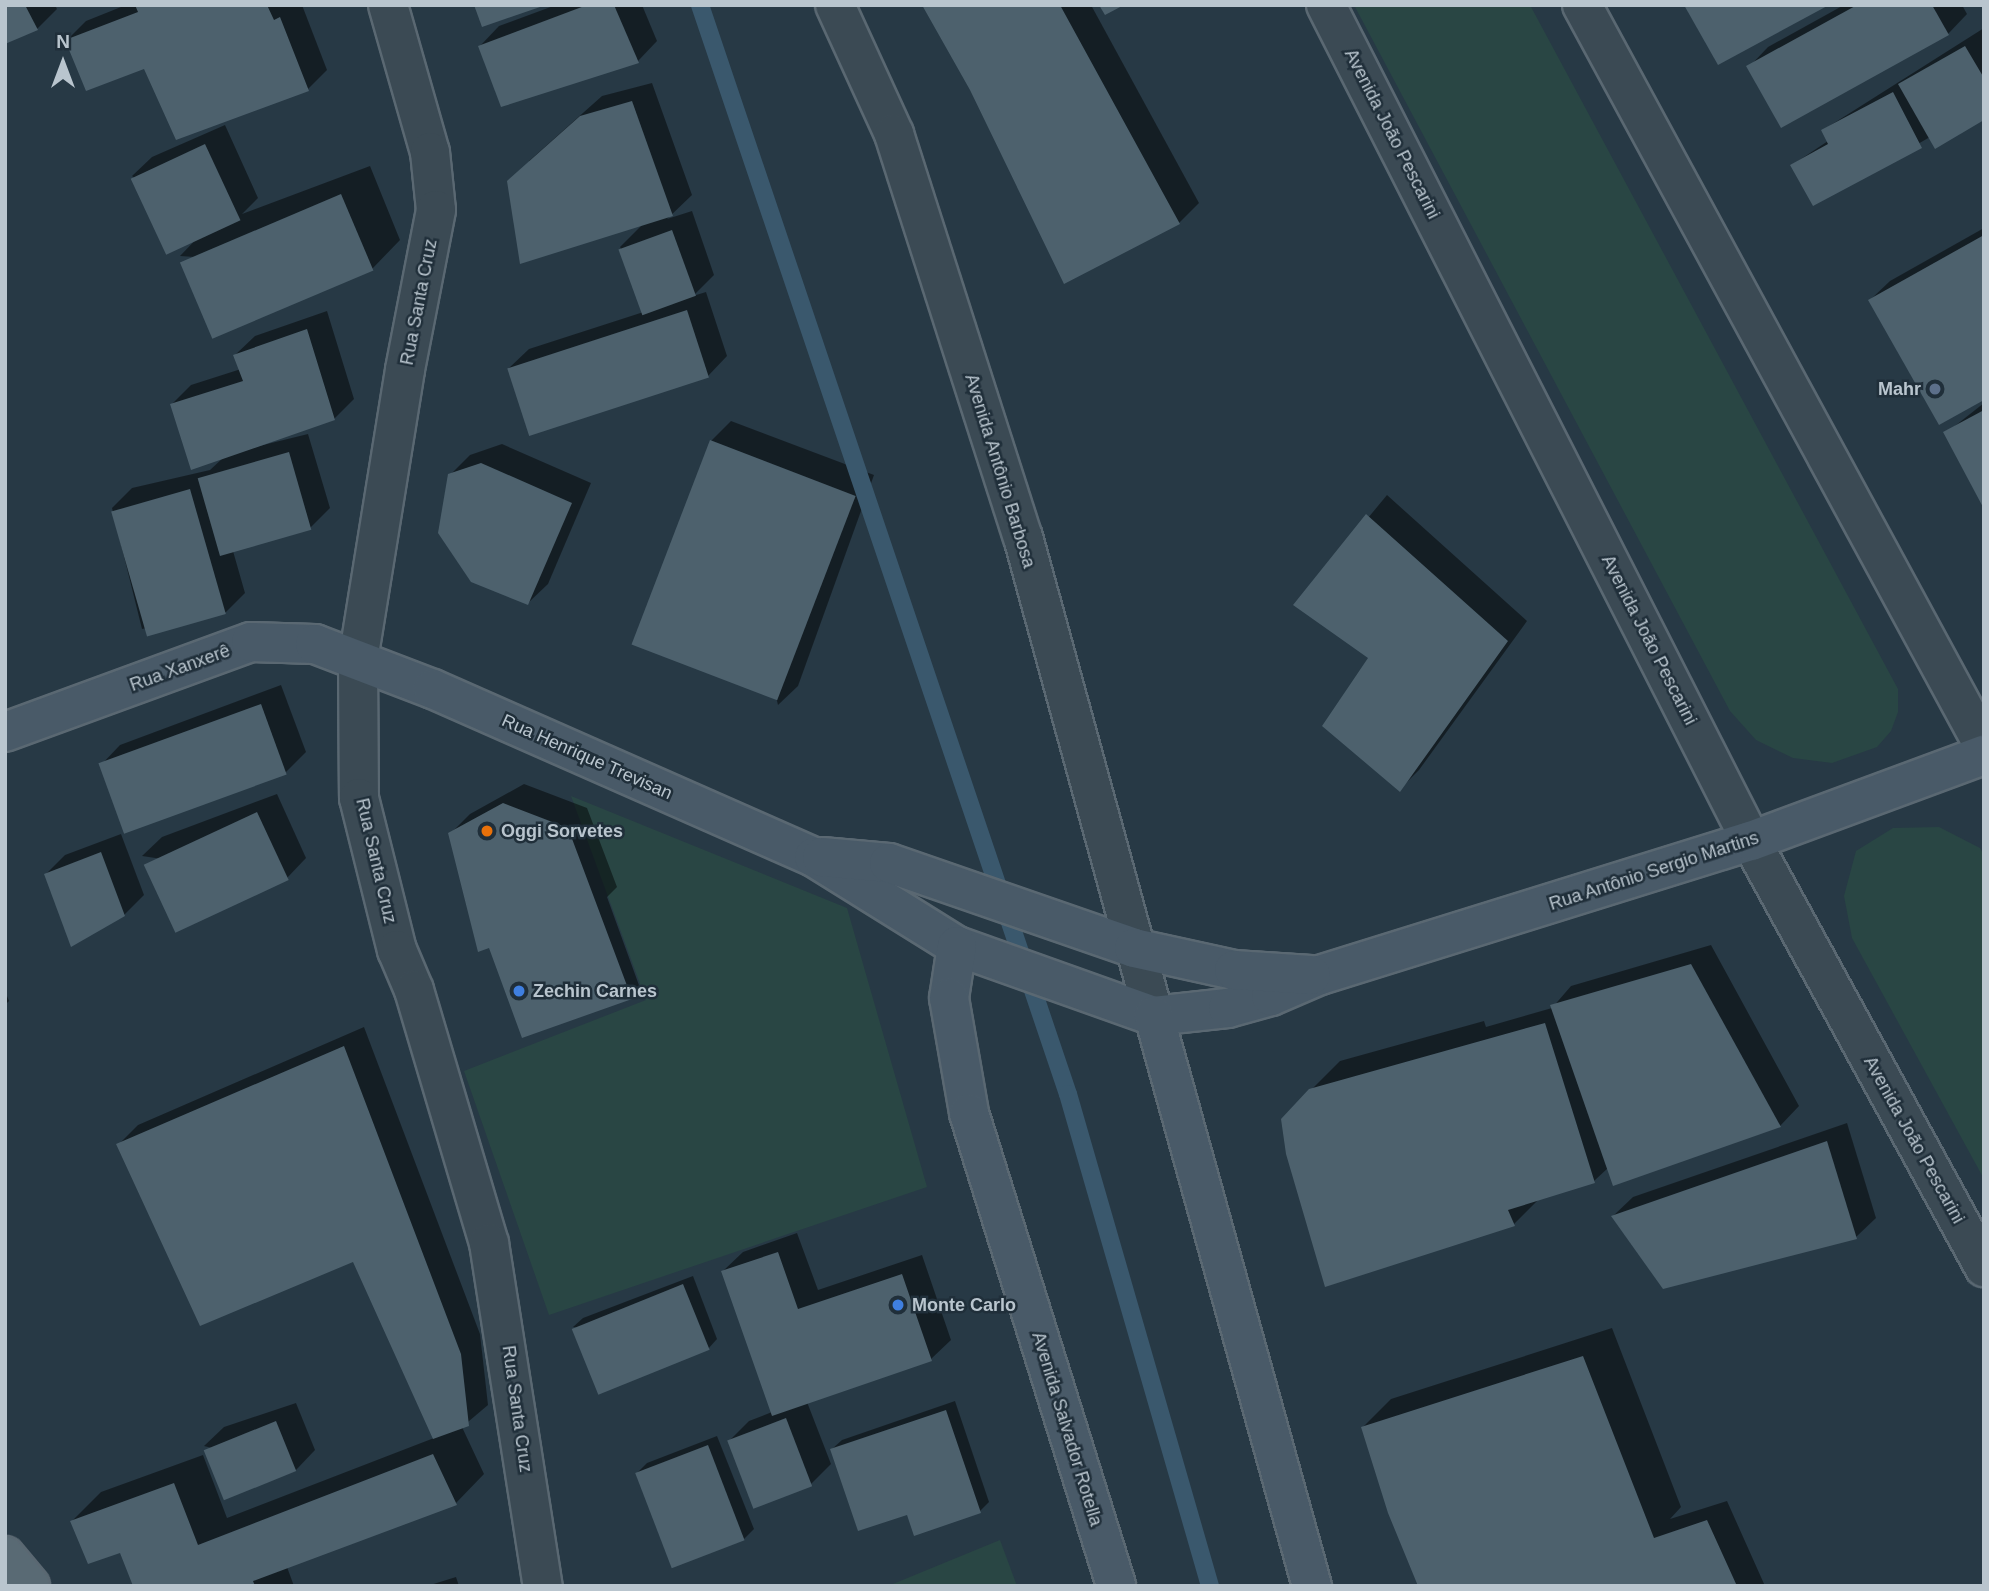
<!DOCTYPE html>
<meta charset="utf-8">
<style>
body{margin:0}
#map{position:relative;width:1989px;height:1591px;overflow:hidden;background:#273945;font-family:Arial,sans-serif}
div>[style]{position:absolute}
[style*='--x']{left:calc(var(--x)*1px);top:calc(var(--y)*1px);width:calc(var(--w)*1px);rotate:calc(var(--a)*1deg)}
.green>*{inset:0;background:#294644}
.shadow>*{inset:0;background:#0007}
.stream>*{height:18px;margin:-9px;padding:0 9px;transform-origin:9px;border-radius:9px;background:#3a586d}
.building>*{inset:0;background:#4d616d;transform-origin:0 0}
.roads{filter:drop-shadow(2px 0 #5a6872) drop-shadow(-2px 0 #5a6872) drop-shadow(0 2px #5a6872) drop-shadow(0 -2px #5a6872)}
.minor>*{height:38px;margin:-19px;padding:0 19px;transform-origin:19px;border-radius:19px;background:#3b4a54}
.tertiary>*{height:38px;margin:-19px;padding:0 19px;transform-origin:19px;border-radius:19px;background:#3b4a54}
.secondary>*{height:38px;margin:-19px;padding:0 19px;transform-origin:19px;border-radius:19px;background:#495a68}
.primary>*{height:38px;margin:-19px;padding:0 19px;transform-origin:19px;border-radius:19px;background:#596a74}
.dots>*{width:19px;height:19px;translate:-50% -50%;box-sizing:border-box;border:4px solid #202f3a;border-radius:50%}
span{translate:-50% -50%;white-space:nowrap;text-align:center;line-height:1.15;-webkit-text-stroke:5px #202f3a;paint-order:stroke}
.street-label{font-size:18px;color:#b9c5ce}
.poi-label{font-size:18px;color:#b9c5ce;font-weight:700}
.right{translate:-100% -50%;text-align:right}
.left{translate:0 -50%;text-align:left}
.frame{position:absolute;inset:0;border:7px solid #b9c5ce;pointer-events:none}
.north{position:absolute;left:28px;top:28px;width:70px;height:70px;-webkit-text-stroke:5px #202f3a;paint-order:stroke;rotate:0deg;font-size:19px;font-weight:700;line-height:28px;text-align:center;color:#b9c5ce}
.north::after{content:'';display:block;margin:auto;width:24px;height:32px;background:#b9c5ce;clip-path:polygon(50% 0,100% 100%,50% 72%,0 100%)}
</style>
<div id="map">
<div class="green">
<i style="clip-path:polygon(1354px 5px,1530px 5px,1898px 689px,1898px 712px,1891px 731px,1877px 747px,1832px 763px,1793px 758px,1756px 740px,1730px 711px)"></i>
<i style="clip-path:polygon(571px 796px,847px 908px,927px 1187px,549px 1315px,464px 1071px,646px 1000px)"></i>
<i style="clip-path:polygon(1939px 827px,1980px 848px,1984px 855px,1984px 1179px,1852px 938px,1844px 896px,1856px 851px,1893px 828px)"></i>
<i style="clip-path:polygon(1000px 1540px,1017px 1586px,888px 1586px)"></i>
</div>
<div class="shadow">
<i style="clip-path:polygon(5px 5px,55px 5px,57px 9px,37px 29px)"></i>
<i style="clip-path:polygon(126px 5px,302px 5px,327px 70px,308px 89px,145px 67px,67px 40px,86px 21px)"></i>
<i style="clip-path:polygon(556px 5px,642px 5px,657px 41px,638px 61px,480px 46px,499px 26px)"></i>
<i style="clip-path:polygon(924px 5px,1091px 5px,1199px 203px,1179px 223px,972px 89px)"></i>
<i style="clip-path:polygon(1844px 5px,1962px 5px,1967px 14px,1948px 34px,1749px 67px,1768px 47px)"></i>
<i style="clip-path:polygon(1984px 28px,1984px 118px,1930px 137px,1814px 204px,1792px 165px,1828px 141px,1823px 130px)"></i>
<i style="clip-path:polygon(652px 83px,692px 195px,667px 219px,692px 211px,714px 275px,693px 296px,706px 292px,727px 356px,708px 376px,509px 368px,529px 349px,659px 307px,620px 247px,644px 223px,529px 161px,602px 96px)"></i>
<i style="clip-path:polygon(225px 125px,258px 198px,242px 214px,370px 166px,400px 240px,372px 269px,180px 256px,203px 232px,132px 176px,152px 157px)"></i>
<i style="clip-path:polygon(1984px 228px,1984px 398px,1870px 300px,1890px 281px)"></i>
<i style="clip-path:polygon(327px 311px,354px 399px,334px 419px,243px 450px,308px 434px,330px 508px,310px 528px,233px 551px,245px 593px,226px 612px,142px 629px,112px 508px,132px 488px,210px 470px,224px 457px,172px 404px,191px 385px,241px 369px,235px 355px,255px 336px)"></i>
<i style="clip-path:polygon(1984px 403px,1984px 505px,1946px 433px)"></i>
<i style="clip-path:polygon(731px 421px,874px 475px,798px 686px,778px 705px,711px 441px)"></i>
<i style="clip-path:polygon(502px 444px,591px 483px,548px 584px,528px 603px,450px 475px,470px 455px)"></i>
<i style="clip-path:polygon(1387px 495px,1527px 621px,1419px 770px,1400px 789px,1370px 658px,1296px 605px)"></i>
<i style="clip-path:polygon(281px 685px,306px 752px,286px 772px,101px 765px,120px 745px)"></i>
<i style="clip-path:polygon(524px 784px,587px 808px,617px 887px,607px 897px,640px 988px,631px 997px,490px 946px,450px 834px,470px 814px)"></i>
<i style="clip-path:polygon(277px 794px,306px 858px,287px 878px,142px 856px,162px 837px)"></i>
<i style="clip-path:polygon(121px 834px,144px 895px,124px 915px,46px 874px,65px 855px)"></i>
<i style="clip-path:polygon(1711px 945px,1799px 1106px,1780px 1126px,1608px 1168px,1594px 1181px,1539px 1199px,1514px 1224px,1310px 1091px,1340px 1061px,1484px 1021px,1486px 1027px,1552px 1008px,1571px 986px)"></i>
<i style="clip-path:polygon(5px 991px,9px 1001px,5px 1005px)"></i>
<i style="clip-path:polygon(364px 1027px,480px 1334px,488px 1405px,462px 1427px,484px 1474px,456px 1503px,287px 1567px,294px 1586px,135px 1586px,121px 1551px,72px 1521px,101px 1492px,203px 1455px,227px 1518px,434px 1438px,354px 1260px,118px 1145px,138px 1125px)"></i>
<i style="clip-path:polygon(1847px 1123px,1876px 1218px,1856px 1237px,1613px 1216px,1633px 1197px)"></i>
<i style="clip-path:polygon(797px 1233px,818px 1290px,922px 1255px,951px 1340px,931px 1359px,807px 1402px,831px 1464px,811px 1484px,729px 1441px,749px 1421px,772px 1412px,723px 1271px,743px 1252px)"></i>
<i style="clip-path:polygon(693px 1276px,717px 1339px,708px 1349px,573px 1327px,583px 1318px)"></i>
<i style="clip-path:polygon(1612px 1328px,1681px 1507px,1670px 1519px,1727px 1501px,1765px 1586px,1420px 1586px,1363px 1427px,1391px 1399px)"></i>
<i style="clip-path:polygon(955px 1401px,989px 1502px,980px 1511px,908px 1513px,832px 1449px,842px 1440px)"></i>
<i style="clip-path:polygon(296px 1403px,315px 1450px,296px 1470px,204px 1446px,224px 1427px)"></i>
<i style="clip-path:polygon(717px 1436px,754px 1529px,744px 1539px,637px 1473px,647px 1463px)"></i>
<i style="clip-path:polygon(456px 1577px,459px 1586px,427px 1586px)"></i>
</div>
<div class="stream">
<i style="--x:700;--y:5;--w:1149;--a:71.33"></i>
<i style="--x:1068;--y:1094;--w:512;--a:73.9"></i>
</div>
<div class="building">
<i style="clip-path:polygon(5px 5px,25px 5px,38px 30px,5px 44px)"></i>
<i style="clip-path:polygon(135px 5px,267px 5px,274px 20px,280px 17px,309px 91px,176px 140px,144px 69px,86px 91px,65px 40px,138px 12px)"></i>
<i style="clip-path:polygon(474px 5px,543px 5px,543px 6px,482px 27px)"></i>
<i style="clip-path:polygon(587px 5px,614px 5px,639px 63px,501px 107px,478px 46px)"></i>
<i style="clip-path:polygon(922px 5px,1060px 5px,1180px 224px,1064px 284px,970px 90px)"></i>
<i style="clip-path:polygon(1099px 5px,1124px 5px,1105px 15px)"></i>
<i style="clip-path:polygon(1684px 5px,1829px 5px,1718px 65px)"></i>
<i style="clip-path:polygon(1857px 5px,1932px 5px,1949px 35px,1781px 128px,1746px 66px)"></i>
<i style="clip-path:polygon(1965px 46px,1984px 78px,1984px 120px,1935px 149px,1898px 84px)"></i>
<i style="clip-path:polygon(1893px 92px,1922px 148px,1813px 206px,1790px 165px,1828px 144px,1821px 130px)"></i>
<i style="clip-path:polygon(632px 101px,673px 216px,520px 264px,507px 181px,580px 116px)"></i>
<i style="left:205px;top:144px;width:84px;height:82px;rotate:65deg"></i>
<i style="left:341px;top:194px;width:83px;height:175px;rotate:67deg"></i>
<i style="left:672px;top:230px;width:70px;height:57px;rotate:70deg"></i>
<i style="clip-path:polygon(1984px 235px,1984px 400px,1939px 425px,1868px 300px)"></i>
<i style="left:687px;top:310px;width:71px;height:189px;rotate:72deg"></i>
<i style="clip-path:polygon(307px 329px,335px 420px,191px 470px,170px 404px,243px 381px,233px 355px)"></i>
<i style="clip-path:polygon(1984px 410px,1984px 509px,1943px 432px)"></i>
<i style="left:710px;top:440px;width:156px;height:219px;rotate:21deg"></i>
<i style="left:289px;top:452px;width:81px;height:95px;rotate:74deg"></i>
<i style="clip-path:polygon(481px 463px,572px 503px,528px 605px,471px 582px,438px 533px,448px 474px)"></i>
<i style="left:190px;top:489px;width:130px;height:82px;rotate:74deg"></i>
<i style="clip-path:polygon(1366px 514px,1508px 641px,1400px 792px,1322px 726px,1368px 658px,1293px 605px)"></i>
<i style="left:261px;top:704px;width:75px;height:173px;rotate:70deg"></i>
<i style="clip-path:polygon(503px 803px,568px 828px,632px 999px,522px 1038px,489px 948px,478px 952px,448px 833px)"></i>
<i style="left:257px;top:812px;width:75px;height:125px;rotate:65deg"></i>
<i style="clip-path:polygon(101px 852px,125px 916px,71px 947px,44px 874px)"></i>
<i style="clip-path:polygon(1691px 964px,1781px 1127px,1613px 1186px,1550px 1005px)"></i>
<i style="clip-path:polygon(1545px 1023px,1595px 1183px,1508px 1210px,1515px 1226px,1325px 1287px,1286px 1154px,1281px 1119px,1309px 1089px)"></i>
<i style="clip-path:polygon(344px 1046px,461px 1354px,469px 1426px,433px 1439px,353px 1262px,200px 1326px,116px 1144px)"></i>
<i style="clip-path:polygon(1827px 1141px,1857px 1239px,1663px 1289px,1611px 1216px)"></i>
<i style="clip-path:polygon(778px 1252px,798px 1309px,902px 1274px,932px 1361px,772px 1416px,721px 1271px)"></i>
<i style="left:683px;top:1284px;width:71px;height:120px;rotate:68deg"></i>
<i style="clip-path:polygon(1583px 1356px,1654px 1538px,1707px 1520px,1737px 1586px,1418px 1586px,1388px 1513px,1361px 1427px)"></i>
<i style="clip-path:polygon(946px 1410px,981px 1513px,914px 1536px,907px 1515px,858px 1531px,830px 1449px)"></i>
<i style="left:786px;top:1418px;width:73px;height:63px;rotate:69deg"></i>
<i style="left:276px;top:1421px;width:54px;height:78px;rotate:68deg"></i>
<i style="left:708px;top:1445px;width:102px;height:78px;rotate:69deg"></i>
<i style="clip-path:polygon(433px 1454px,457px 1505px,253px 1581px,255px 1586px,133px 1586px,120px 1553px,88px 1564px,70px 1521px,174px 1483px,198px 1545px)"></i>
</div>
<div class="roads">
<div class="minor">
<i style="--x:1326;--y:5;--w:938;--a:63.05"></i>
<i style="--x:1751;--y:841;--w:486;--a:61.3"></i>
<i style="--x:1582;--y:5;--w:843;--a:61.52"></i>
</div>
<div class="tertiary">
<i style="--x:388;--y:5;--w:153;--a:74.1"></i>
<i style="--x:430;--y:152;--w:58;--a:84.1"></i>
<i style="--x:436;--y:210;--w:163;--a:101"></i>
<i style="--x:405;--y:370;--w:295;--a:99.2"></i>
<i style="--x:358;--y:661;--w:137;--a:89.6"></i>
<i style="--x:359;--y:798;--w:157;--a:76"></i>
<i style="--x:397;--y:950;--w:43;--a:67"></i>
<i style="--x:414;--y:990;--w:264;--a:73.5"></i>
<i style="--x:489;--y:1243;--w:347;--a:81.1"></i>
<i style="--x:835;--y:5;--w:142;--a:65.4"></i>
<i style="--x:894;--y:134;--w:423;--a:72.3"></i>
<i style="--x:1023;--y:537;--w:497;--a:74.7"></i>
</div>
<div class="secondary">
<i style="--x:5;--y:732;--w:262;--a:-20.1"></i>
<i style="--x:251;--y:642;--w:64;--a:1.8"></i>
<i style="--x:315;--y:644;--w:126;--a:20.9"></i>
<i style="--x:433;--y:689;--w:416;--a:23.8"></i>
<i style="--x:814;--y:857;--w:168;--a:31.9"></i>
<i style="--x:957;--y:946;--w:209;--a:19.6"></i>
<i style="--x:1154;--y:1016;--w:74;--a:-6.2"></i>
<i style="--x:1228;--y:1008;--w:45;--a:-15.6"></i>
<i style="--x:1271;--y:996;--w:53;--a:-23.2"></i>
<i style="--x:1320;--y:975;--w:451;--a:-17.3"></i>
<i style="--x:1751;--y:841;--w:248;--a:-20.3"></i>
<i style="--x:822;--y:857;--w:67;--a:5.1"></i>
<i style="--x:889;--y:863;--w:259;--a:19.1"></i>
<i style="--x:1134;--y:948;--w:102;--a:12.4"></i>
<i style="--x:1234;--y:970;--w:77;--a:3.7"></i>
<i style="--x:957;--y:946;--w:53;--a:98.7"></i>
<i style="--x:949;--y:998;--w:117;--a:80.1"></i>
<i style="--x:969;--y:1113;--w:495;--a:72.7"></i>
<i style="--x:1154;--y:1016;--w:591;--a:74.51"></i>
</div>
<div class="primary">
<i style="--x:5;--y:1556;--w:39;--a:50"></i>
</div>
</div>
<div class="dots">
<i style="left:1935px;top:389px;background:#5c6f8a"></i>
<i style="left:487px;top:831px;background:#e8710a"></i>
<i style="left:519px;top:991px;background:#3f7fe0"></i>
<i style="left:898px;top:1305px;background:#3f7fe0"></i>
</div>
<div class="street-label">
<span style="left:1392px;top:134px;rotate:63deg">Avenida João Pescarini</span>
<span style="left:419px;top:302px;rotate:-79deg">Rua Santa Cruz</span>
<span style="left:1000px;top:471px;rotate:73deg">Avenida Antônio Barbosa</span>
<span style="left:1649px;top:640px;rotate:63deg">Avenida João Pescarini</span>
<span style="left:180px;top:668px;rotate:-20deg">Rua Xanxerê</span>
<span style="left:587px;top:757px;rotate:24deg">Rua Henrique Trevisan</span>
<span style="left:376px;top:861px;rotate:77deg">Rua Santa Cruz</span>
<span style="left:1654px;top:871px;rotate:-18deg">Rua Antônio Sergio Martins</span>
<span style="left:1914px;top:1140px;rotate:61deg">Avenida João Pescarini</span>
<span style="left:517px;top:1409px;rotate:82deg">Rua Santa Cruz</span>
<span style="left:1067px;top:1429px;rotate:73deg">Avenida Salvador Rotella</span>
</div>
<div class="poi-label">
<span class="right" style="left:1921px;top:389px">Mahr</span>
<span class="left" style="left:501px;top:831px">Oggi Sorvetes</span>
<span class="left" style="left:533px;top:991px">Zechin Carnes</span>
<span class="left" style="left:912px;top:1305px">Monte Carlo</span>
</div>
<div class="frame"></div>
<div class="north">N</div>
</div>
